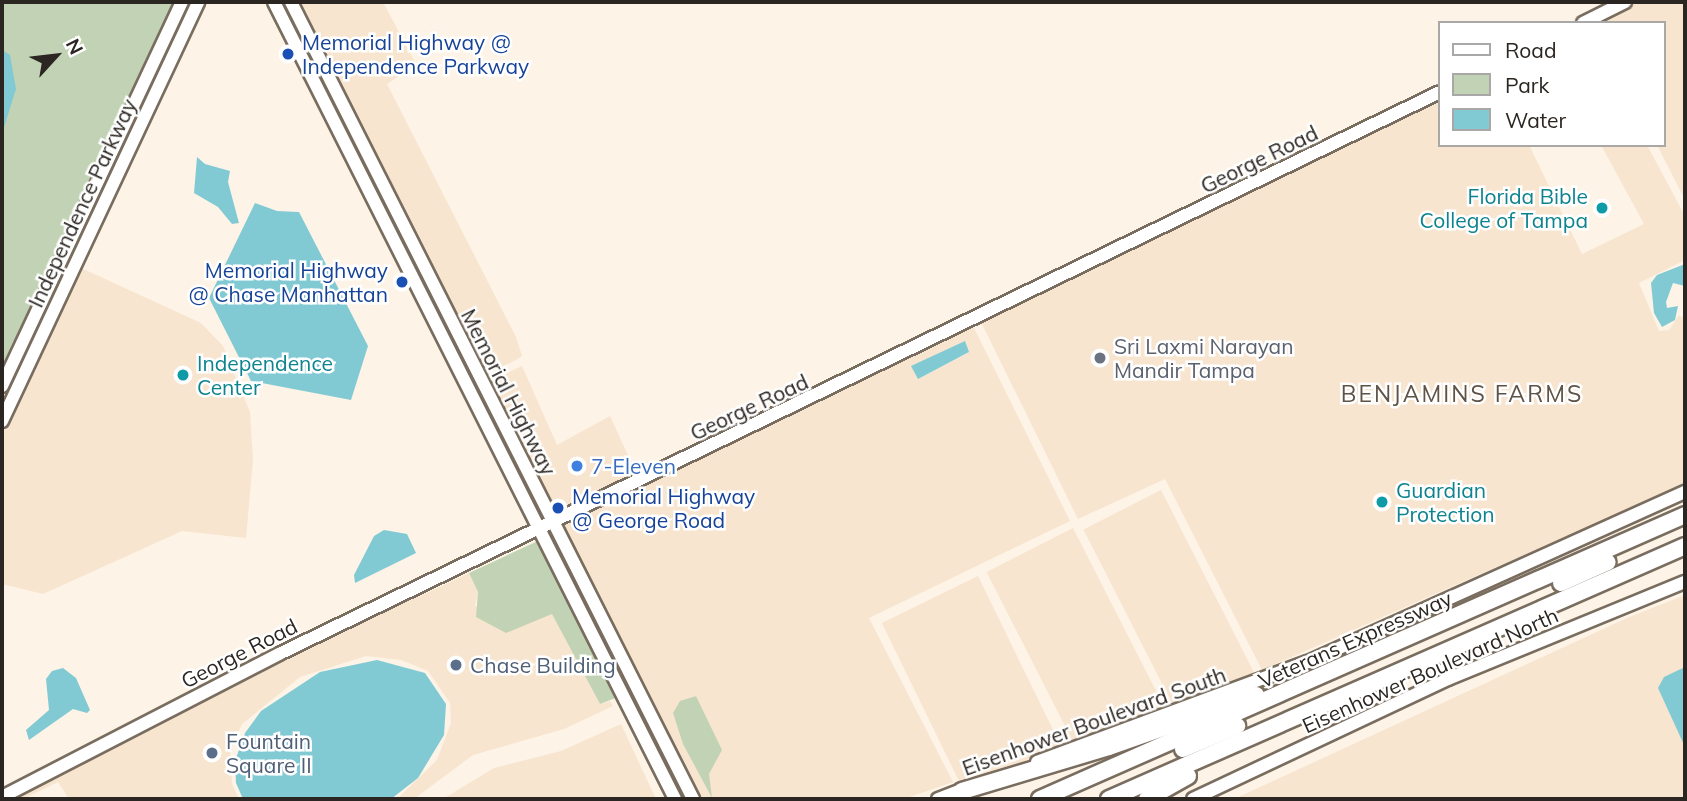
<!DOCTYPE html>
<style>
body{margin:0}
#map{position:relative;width:1687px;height:801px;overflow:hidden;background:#fdf3e6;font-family:Mulish,sans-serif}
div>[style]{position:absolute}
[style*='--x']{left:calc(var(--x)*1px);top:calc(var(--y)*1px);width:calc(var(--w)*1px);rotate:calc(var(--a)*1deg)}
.built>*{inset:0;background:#f7e5cf;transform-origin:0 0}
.green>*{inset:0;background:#c2d3b5}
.water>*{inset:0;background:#81cad4}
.roads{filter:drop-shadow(2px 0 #796d5f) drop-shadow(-2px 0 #796d5f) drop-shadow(0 2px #796d5f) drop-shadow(0 -2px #796d5f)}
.secondary>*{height:12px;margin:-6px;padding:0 6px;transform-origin:6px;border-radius:6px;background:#fff}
.highway>*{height:16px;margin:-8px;padding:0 8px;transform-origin:8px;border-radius:8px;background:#fff}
.dots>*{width:19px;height:19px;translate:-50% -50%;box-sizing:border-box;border:4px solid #fff;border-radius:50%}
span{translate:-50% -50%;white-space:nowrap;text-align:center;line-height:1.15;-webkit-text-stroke:5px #fff;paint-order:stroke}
.transit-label{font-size:21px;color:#164399}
.left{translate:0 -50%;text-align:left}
.right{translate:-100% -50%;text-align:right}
.street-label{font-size:21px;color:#2b2621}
.culture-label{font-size:21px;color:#0d838f}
.worship-label{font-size:21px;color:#5b616d}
.shop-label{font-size:21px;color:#366cbe}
.service-label{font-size:21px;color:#4e5e75}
.neighbourhood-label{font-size:23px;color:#5e5346;letter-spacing:2px}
.frame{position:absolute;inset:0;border:4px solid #2b2621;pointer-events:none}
.legend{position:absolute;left:1438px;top:21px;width:228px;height:126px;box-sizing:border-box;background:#fff;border:2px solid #aaa8a6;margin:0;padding:9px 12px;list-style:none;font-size:21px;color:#2b2621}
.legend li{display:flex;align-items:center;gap:14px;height:35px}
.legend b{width:35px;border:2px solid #aaa8a6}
.north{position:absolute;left:21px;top:21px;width:70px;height:70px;-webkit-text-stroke:5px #fff;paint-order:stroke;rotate:63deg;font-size:19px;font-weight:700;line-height:28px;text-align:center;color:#2b2621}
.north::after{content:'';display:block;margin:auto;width:24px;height:32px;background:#2b2621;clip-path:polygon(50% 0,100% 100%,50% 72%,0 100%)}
</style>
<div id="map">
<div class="built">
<i style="clip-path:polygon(296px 2px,383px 2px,416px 64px,387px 84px,516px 337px,522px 356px,516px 360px,484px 375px)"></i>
<i style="clip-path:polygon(1634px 2px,1685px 2px,1685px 200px,1657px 145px,1664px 145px,1664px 23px,1591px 23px)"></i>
<i style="clip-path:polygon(1440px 97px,1440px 145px,1529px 145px,1582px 254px,1644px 224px,1601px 145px,1647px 145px,1685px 216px,1685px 260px,1639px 283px,1659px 331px,1669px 330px,1679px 315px,1685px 319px,1685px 484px,1262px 670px,1165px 479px,1078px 519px,981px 322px)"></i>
<i style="clip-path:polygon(79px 267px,201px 323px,223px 346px,250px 412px,253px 460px,246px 538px,182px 531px,43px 594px,2px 584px,2px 430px)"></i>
<i style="clip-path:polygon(evenodd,973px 326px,1070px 521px,869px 618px,953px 782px,904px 799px,698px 799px,559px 523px,973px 326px,965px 341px,968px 353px,918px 379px,965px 341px,973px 326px,696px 696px,708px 774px,711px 796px,678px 722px,680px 702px,696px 696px)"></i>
<i style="clip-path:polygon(522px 366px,557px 445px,610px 416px,638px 477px,556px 516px,488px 382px)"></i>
<i style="left:1161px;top:490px;width:206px;height:87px;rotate:63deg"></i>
<i style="clip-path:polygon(551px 527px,633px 691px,626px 694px,546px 529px)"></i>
<i style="left:1073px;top:528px;width:201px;height:97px;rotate:63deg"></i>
<i style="clip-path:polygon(469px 573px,478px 592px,475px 606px,552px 613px,600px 704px,610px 701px,613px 706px,564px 729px,473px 755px,414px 799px,397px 799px,437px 760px,451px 723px,450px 703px,428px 671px,401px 660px,366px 656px,300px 677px,242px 724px,230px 751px,232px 784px,239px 799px,69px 799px,58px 782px,23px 799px,6px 799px,407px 596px,418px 597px)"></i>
<i style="left:978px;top:576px;width:187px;height:107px;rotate:64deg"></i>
<i style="clip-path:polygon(1685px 595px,1685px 799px,1234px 799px,1627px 618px)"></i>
<i style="clip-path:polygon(621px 724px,656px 799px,443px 799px,494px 768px,561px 751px)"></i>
</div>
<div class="green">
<i style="clip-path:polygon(2px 2px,174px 2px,2px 369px)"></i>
<i style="clip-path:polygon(540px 540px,618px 697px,600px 704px,552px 614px,506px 633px,476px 617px,478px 592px,469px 573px)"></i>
<i style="clip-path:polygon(696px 696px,722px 750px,709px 774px,712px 798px,683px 744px,673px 713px,680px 701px)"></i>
</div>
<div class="water">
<i style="clip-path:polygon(4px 51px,10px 55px,16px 89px,2px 134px)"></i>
<i style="clip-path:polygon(197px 157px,205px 164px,230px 171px,228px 182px,239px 223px,232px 224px,218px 207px,194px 193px)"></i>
<i style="clip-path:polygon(255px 203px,277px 211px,299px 212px,368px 346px,351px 400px,251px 381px,209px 298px)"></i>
<i style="clip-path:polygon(1685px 264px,1685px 286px,1673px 283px,1666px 302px,1667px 308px,1678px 306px,1675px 320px,1662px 327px,1654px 313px,1651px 283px,1657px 275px)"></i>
<i style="clip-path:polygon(965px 341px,969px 352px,918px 379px,911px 366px)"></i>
<i style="clip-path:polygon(384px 530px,407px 534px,416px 553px,355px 583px,354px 575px,374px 536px)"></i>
<i style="clip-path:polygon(377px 660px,425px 673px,446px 704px,444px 735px,418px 778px,391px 799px,243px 799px,236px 783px,235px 761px,245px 733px,261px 711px,320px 672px)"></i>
<i style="clip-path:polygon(1685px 667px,1685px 747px,1658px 688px,1664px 677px)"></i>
<i style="clip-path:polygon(63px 668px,76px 678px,90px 710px,87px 713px,73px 709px,29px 740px,26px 730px,49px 710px,46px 679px,52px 671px)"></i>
</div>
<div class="roads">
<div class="secondary">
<i style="--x:274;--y:2;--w:892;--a:63.29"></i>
<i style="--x:291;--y:2;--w:893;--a:63.23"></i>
<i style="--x:1583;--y:23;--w:47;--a:-26.6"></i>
<i style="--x:2;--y:386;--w:424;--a:-64.9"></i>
<i style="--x:2;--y:421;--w:463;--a:-64.9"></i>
<i style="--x:1037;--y:762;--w:289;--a:-20.3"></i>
<i style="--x:1308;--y:662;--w:414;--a:-24.3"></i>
<i style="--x:2;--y:797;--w:312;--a:-27.3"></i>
<i style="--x:279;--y:654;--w:1290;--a:-25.83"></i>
<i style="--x:938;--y:799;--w:31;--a:-21"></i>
<i style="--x:1193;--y:799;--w:282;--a:-25.2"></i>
<i style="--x:1448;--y:679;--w:256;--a:-22.3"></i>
</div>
<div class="highway">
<i style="--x:1561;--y:583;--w:51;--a:-24.1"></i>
<i style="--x:1183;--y:749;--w:59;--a:-23.1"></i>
<i style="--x:962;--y:791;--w:153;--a:-16.7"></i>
<i style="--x:1109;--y:747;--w:156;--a:-19.5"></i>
<i style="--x:1040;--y:799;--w:705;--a:-23.76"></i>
<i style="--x:1109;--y:799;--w:629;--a:-23.71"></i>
<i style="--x:1147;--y:799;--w:47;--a:-29.3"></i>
</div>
</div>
<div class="dots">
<i style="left:288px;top:54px;background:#1a4fb4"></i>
<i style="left:1602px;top:208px;background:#0f9aa8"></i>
<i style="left:402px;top:282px;background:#1a4fb4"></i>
<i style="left:1100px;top:358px;background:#6b7280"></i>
<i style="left:183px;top:375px;background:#0f9aa8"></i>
<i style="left:577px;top:466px;background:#3f7fe0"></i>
<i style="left:1382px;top:502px;background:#0f9aa8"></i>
<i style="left:558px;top:508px;background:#1a4fb4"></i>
<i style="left:456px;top:665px;background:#5c6f8a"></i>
<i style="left:212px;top:753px;background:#5c6f8a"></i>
</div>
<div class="transit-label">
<span class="left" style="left:302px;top:54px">Memorial Highway @<br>Independence Parkway</span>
<span class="right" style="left:388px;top:282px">Memorial Highway<br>@ Chase Manhattan</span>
<span class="left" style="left:572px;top:508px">Memorial Highway<br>@ George Road</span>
</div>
<div class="street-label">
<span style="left:1259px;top:159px;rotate:-26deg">George Road</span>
<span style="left:82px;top:203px;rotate:-65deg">Independence Parkway</span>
<span style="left:509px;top:392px;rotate:63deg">Memorial Highway</span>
<span style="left:749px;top:407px;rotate:-25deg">George Road</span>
<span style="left:1355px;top:639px;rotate:-24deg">Veterans Expressway</span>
<span style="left:239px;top:653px;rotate:-27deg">George Road</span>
<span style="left:1430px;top:670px;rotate:-24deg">Eisenhower Boulevard North</span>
<span style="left:1094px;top:721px;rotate:-20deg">Eisenhower Boulevard South</span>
</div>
<div class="culture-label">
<span class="right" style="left:1588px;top:208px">Florida Bible<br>College of Tampa</span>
<span class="left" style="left:197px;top:375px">Independence<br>Center</span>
<span class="left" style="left:1396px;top:502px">Guardian<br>Protection</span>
</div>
<div class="worship-label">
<span class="left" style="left:1114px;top:358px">Sri Laxmi Narayan<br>Mandir Tampa</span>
</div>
<div class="shop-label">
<span class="left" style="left:591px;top:466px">7-Eleven</span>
</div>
<div class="service-label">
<span class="left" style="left:470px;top:665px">Chase Building</span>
<span class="left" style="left:226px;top:753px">Fountain<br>Square II</span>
</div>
<div class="neighbourhood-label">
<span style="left:1462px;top:394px">BENJAMINS FARMS</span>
</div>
<div class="frame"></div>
<ul class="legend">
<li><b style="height:9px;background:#fff"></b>Road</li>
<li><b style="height:19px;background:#c2d3b5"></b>Park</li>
<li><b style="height:19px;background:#81cad4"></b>Water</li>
</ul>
<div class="north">N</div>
</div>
